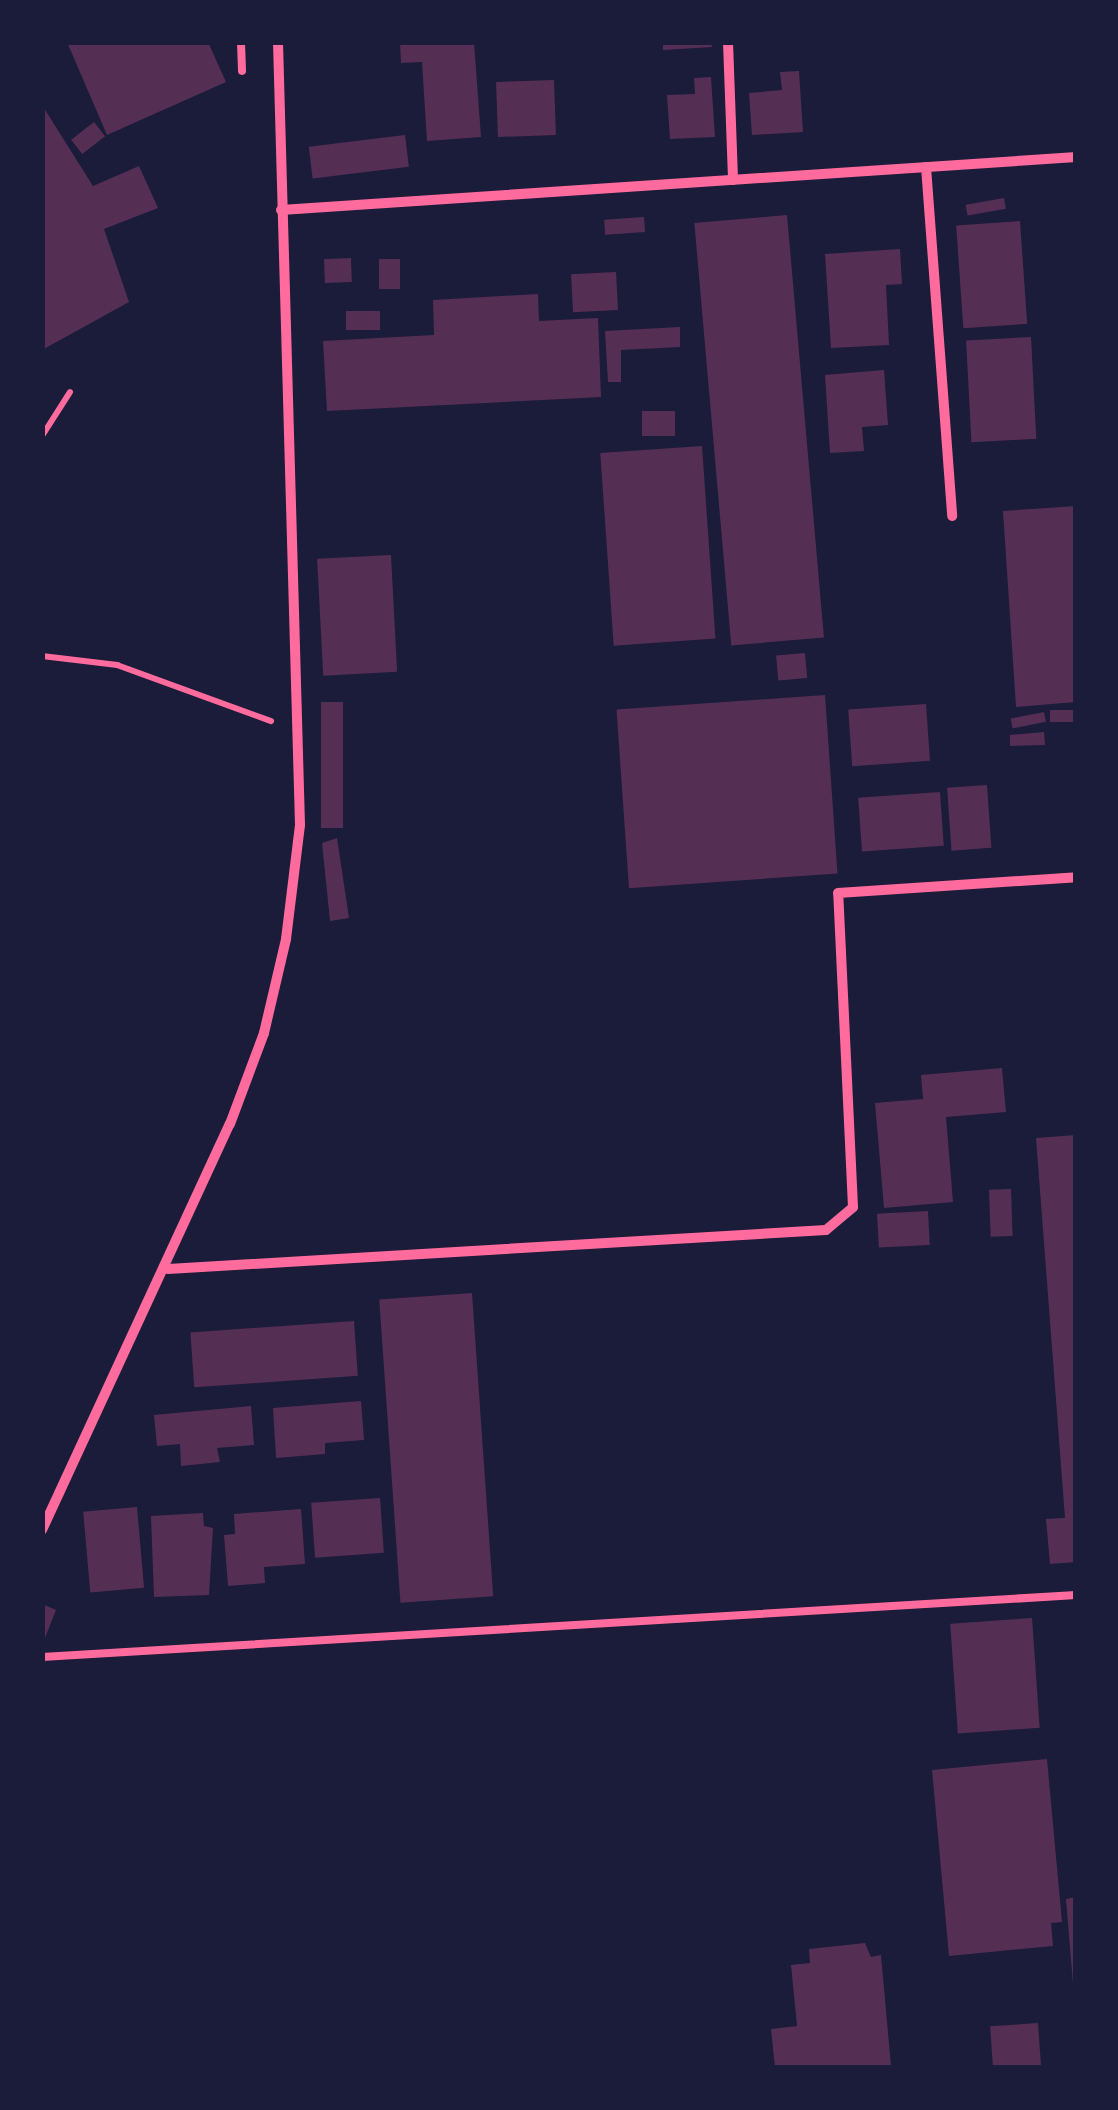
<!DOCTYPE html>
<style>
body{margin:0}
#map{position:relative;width:1118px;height:2110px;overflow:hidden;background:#1b1b3a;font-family:Cabin,sans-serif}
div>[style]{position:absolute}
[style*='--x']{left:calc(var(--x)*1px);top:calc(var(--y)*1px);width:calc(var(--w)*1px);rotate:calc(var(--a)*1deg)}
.building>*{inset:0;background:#542f53;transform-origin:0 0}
.path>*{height:6px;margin:-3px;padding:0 3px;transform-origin:3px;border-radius:3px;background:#ff6b9d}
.service>*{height:8px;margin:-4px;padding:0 4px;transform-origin:4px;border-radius:4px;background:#ff6b9d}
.minor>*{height:10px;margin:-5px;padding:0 5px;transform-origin:5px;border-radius:5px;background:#ff6b9d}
span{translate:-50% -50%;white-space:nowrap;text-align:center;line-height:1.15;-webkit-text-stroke:10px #1b1b3a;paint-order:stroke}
.frame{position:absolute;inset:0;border:45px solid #1b1b3a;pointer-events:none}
</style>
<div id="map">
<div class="building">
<i style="clip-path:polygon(67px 42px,208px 42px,226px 82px,107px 135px)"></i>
<i style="clip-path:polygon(400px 42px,474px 42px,481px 137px,427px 141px,422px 62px,401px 63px)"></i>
<i style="clip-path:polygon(663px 42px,711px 42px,712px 47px,663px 50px)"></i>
<i style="clip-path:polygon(799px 71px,803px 132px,752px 135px,749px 93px,782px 90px,780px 72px)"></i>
<i style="clip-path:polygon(711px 77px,715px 137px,670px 139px,667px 95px,695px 94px,694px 78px)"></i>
<i style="left:554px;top:80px;width:55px;height:58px;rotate:88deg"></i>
<i style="clip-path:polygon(42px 105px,93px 186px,139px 166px,158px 208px,104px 229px,129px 302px,42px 350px)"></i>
<i style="left:94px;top:122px;width:18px;height:29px;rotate:52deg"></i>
<i style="left:405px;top:135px;width:32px;height:97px;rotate:83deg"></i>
<i style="left:1004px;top:198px;width:11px;height:39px;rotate:80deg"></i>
<i style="left:787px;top:215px;width:424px;height:93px;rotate:85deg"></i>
<i style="left:644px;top:217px;width:15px;height:40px;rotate:86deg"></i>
<i style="left:1020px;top:221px;width:103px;height:64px;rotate:86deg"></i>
<i style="clip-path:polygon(900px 249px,902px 284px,886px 285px,889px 345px,831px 348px,825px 254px)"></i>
<i style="left:351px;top:258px;width:24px;height:27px;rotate:88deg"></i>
<i style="left:379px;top:259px;width:21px;height:30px"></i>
<i style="left:616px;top:272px;width:38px;height:45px;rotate:87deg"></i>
<i style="clip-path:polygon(538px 294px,539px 321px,598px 318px,601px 397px,327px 411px,323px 341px,434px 335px,433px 300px)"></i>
<i style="left:346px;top:311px;width:34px;height:19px"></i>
<i style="clip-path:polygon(680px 327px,680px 347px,621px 350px,621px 382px,608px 382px,605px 331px)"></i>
<i style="left:1031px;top:337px;width:102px;height:65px;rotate:87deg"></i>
<i style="clip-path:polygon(884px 370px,888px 425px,862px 427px,864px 451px,830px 453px,825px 375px)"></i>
<i style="left:675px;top:411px;width:25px;height:33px;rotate:90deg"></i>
<i style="left:702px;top:446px;width:193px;height:102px;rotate:86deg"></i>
<i style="clip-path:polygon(1076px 506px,1076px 702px,1016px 707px,1003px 511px)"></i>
<i style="left:391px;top:555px;width:117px;height:74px;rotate:87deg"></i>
<i style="left:805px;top:653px;width:25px;height:29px;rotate:85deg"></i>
<i style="left:825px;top:695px;width:179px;height:209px;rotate:86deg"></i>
<i style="left:321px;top:702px;width:22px;height:126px"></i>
<i style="left:926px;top:704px;width:57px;height:78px;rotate:86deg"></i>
<i style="left:1076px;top:710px;width:12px;height:26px;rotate:90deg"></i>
<i style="left:1044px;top:712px;width:10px;height:34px;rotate:79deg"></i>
<i style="clip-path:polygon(1044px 732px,1045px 745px,1010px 746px,1010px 735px)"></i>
<i style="left:987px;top:785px;width:63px;height:40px;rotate:86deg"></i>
<i style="left:940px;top:792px;width:54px;height:82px;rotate:86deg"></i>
<i style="clip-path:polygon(337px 838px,349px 918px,330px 921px,322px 843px)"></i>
<i style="clip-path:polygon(1002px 1068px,1006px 1112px,946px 1117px,953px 1202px,884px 1208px,875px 1103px,923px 1099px,921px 1075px)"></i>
<i style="clip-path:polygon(1076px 1135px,1076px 1562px,1050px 1564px,1046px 1519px,1065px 1518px,1036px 1138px)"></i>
<i style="left:1011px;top:1189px;width:47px;height:22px;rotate:88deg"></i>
<i style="left:928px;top:1211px;width:34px;height:51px;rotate:87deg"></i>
<i style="left:472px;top:1293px;width:304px;height:93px;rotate:86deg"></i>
<i style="left:354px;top:1321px;width:55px;height:164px;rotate:86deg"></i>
<i style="clip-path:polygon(361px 1401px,364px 1440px,325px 1443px,325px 1454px,276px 1458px,273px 1408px)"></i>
<i style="clip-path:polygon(251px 1406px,254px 1445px,217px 1448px,220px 1462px,181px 1466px,180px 1444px,157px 1446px,154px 1415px)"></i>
<i style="left:380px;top:1498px;width:55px;height:69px;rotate:86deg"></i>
<i style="left:137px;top:1507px;width:81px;height:54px;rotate:85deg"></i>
<i style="clip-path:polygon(301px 1509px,305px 1564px,264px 1567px,265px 1583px,228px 1586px,224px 1535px,235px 1534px,234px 1514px)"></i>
<i style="clip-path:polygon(203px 1513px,204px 1526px,213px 1528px,209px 1595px,154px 1597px,151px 1516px)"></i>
<i style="clip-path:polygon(42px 1604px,56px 1610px,43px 1643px,42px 1643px)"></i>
<i style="left:1032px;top:1618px;width:110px;height:82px;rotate:86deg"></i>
<i style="clip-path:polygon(1047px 1759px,1062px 1922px,1051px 1923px,1053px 1946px,949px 1956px,932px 1770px)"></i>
<i style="clip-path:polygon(1076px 1897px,1076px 1984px,1073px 1984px,1066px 1899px)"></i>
<i style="clip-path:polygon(865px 1943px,871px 1957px,881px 1955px,891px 2066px,775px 2068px,771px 2029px,797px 2026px,791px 1965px,810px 1963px,809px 1949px)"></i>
<i style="left:1038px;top:2023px;width:45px;height:48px;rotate:86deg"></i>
</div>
<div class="path">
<i style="--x:42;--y:436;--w:52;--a:-57.5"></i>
<i style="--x:42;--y:656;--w:76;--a:6.8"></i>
<i style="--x:117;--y:665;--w:164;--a:20"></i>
</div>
<div class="service">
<i style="--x:241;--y:42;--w:29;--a:88"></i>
<i style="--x:42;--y:1657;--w:1036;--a:-3.43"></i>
</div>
<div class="minor">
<i style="--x:728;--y:42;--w:138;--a:87.9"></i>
<i style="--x:926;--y:167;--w:350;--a:85.7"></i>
<i style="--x:281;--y:210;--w:797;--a:-3.81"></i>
<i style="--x:168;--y:1269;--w:659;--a:-3.39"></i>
<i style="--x:826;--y:1230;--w:35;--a:-40"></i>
<i style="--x:853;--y:1207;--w:314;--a:-92.7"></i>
<i style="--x:838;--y:893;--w:239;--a:-3.8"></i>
<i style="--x:42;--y:1530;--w:447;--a:-65.2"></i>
<i style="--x:230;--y:1124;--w:97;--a:-69.5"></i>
<i style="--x:264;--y:1033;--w:97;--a:-76.8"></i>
<i style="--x:286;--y:939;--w:115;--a:-83"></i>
<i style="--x:300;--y:825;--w:783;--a:-91.61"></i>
</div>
<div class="frame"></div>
</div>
